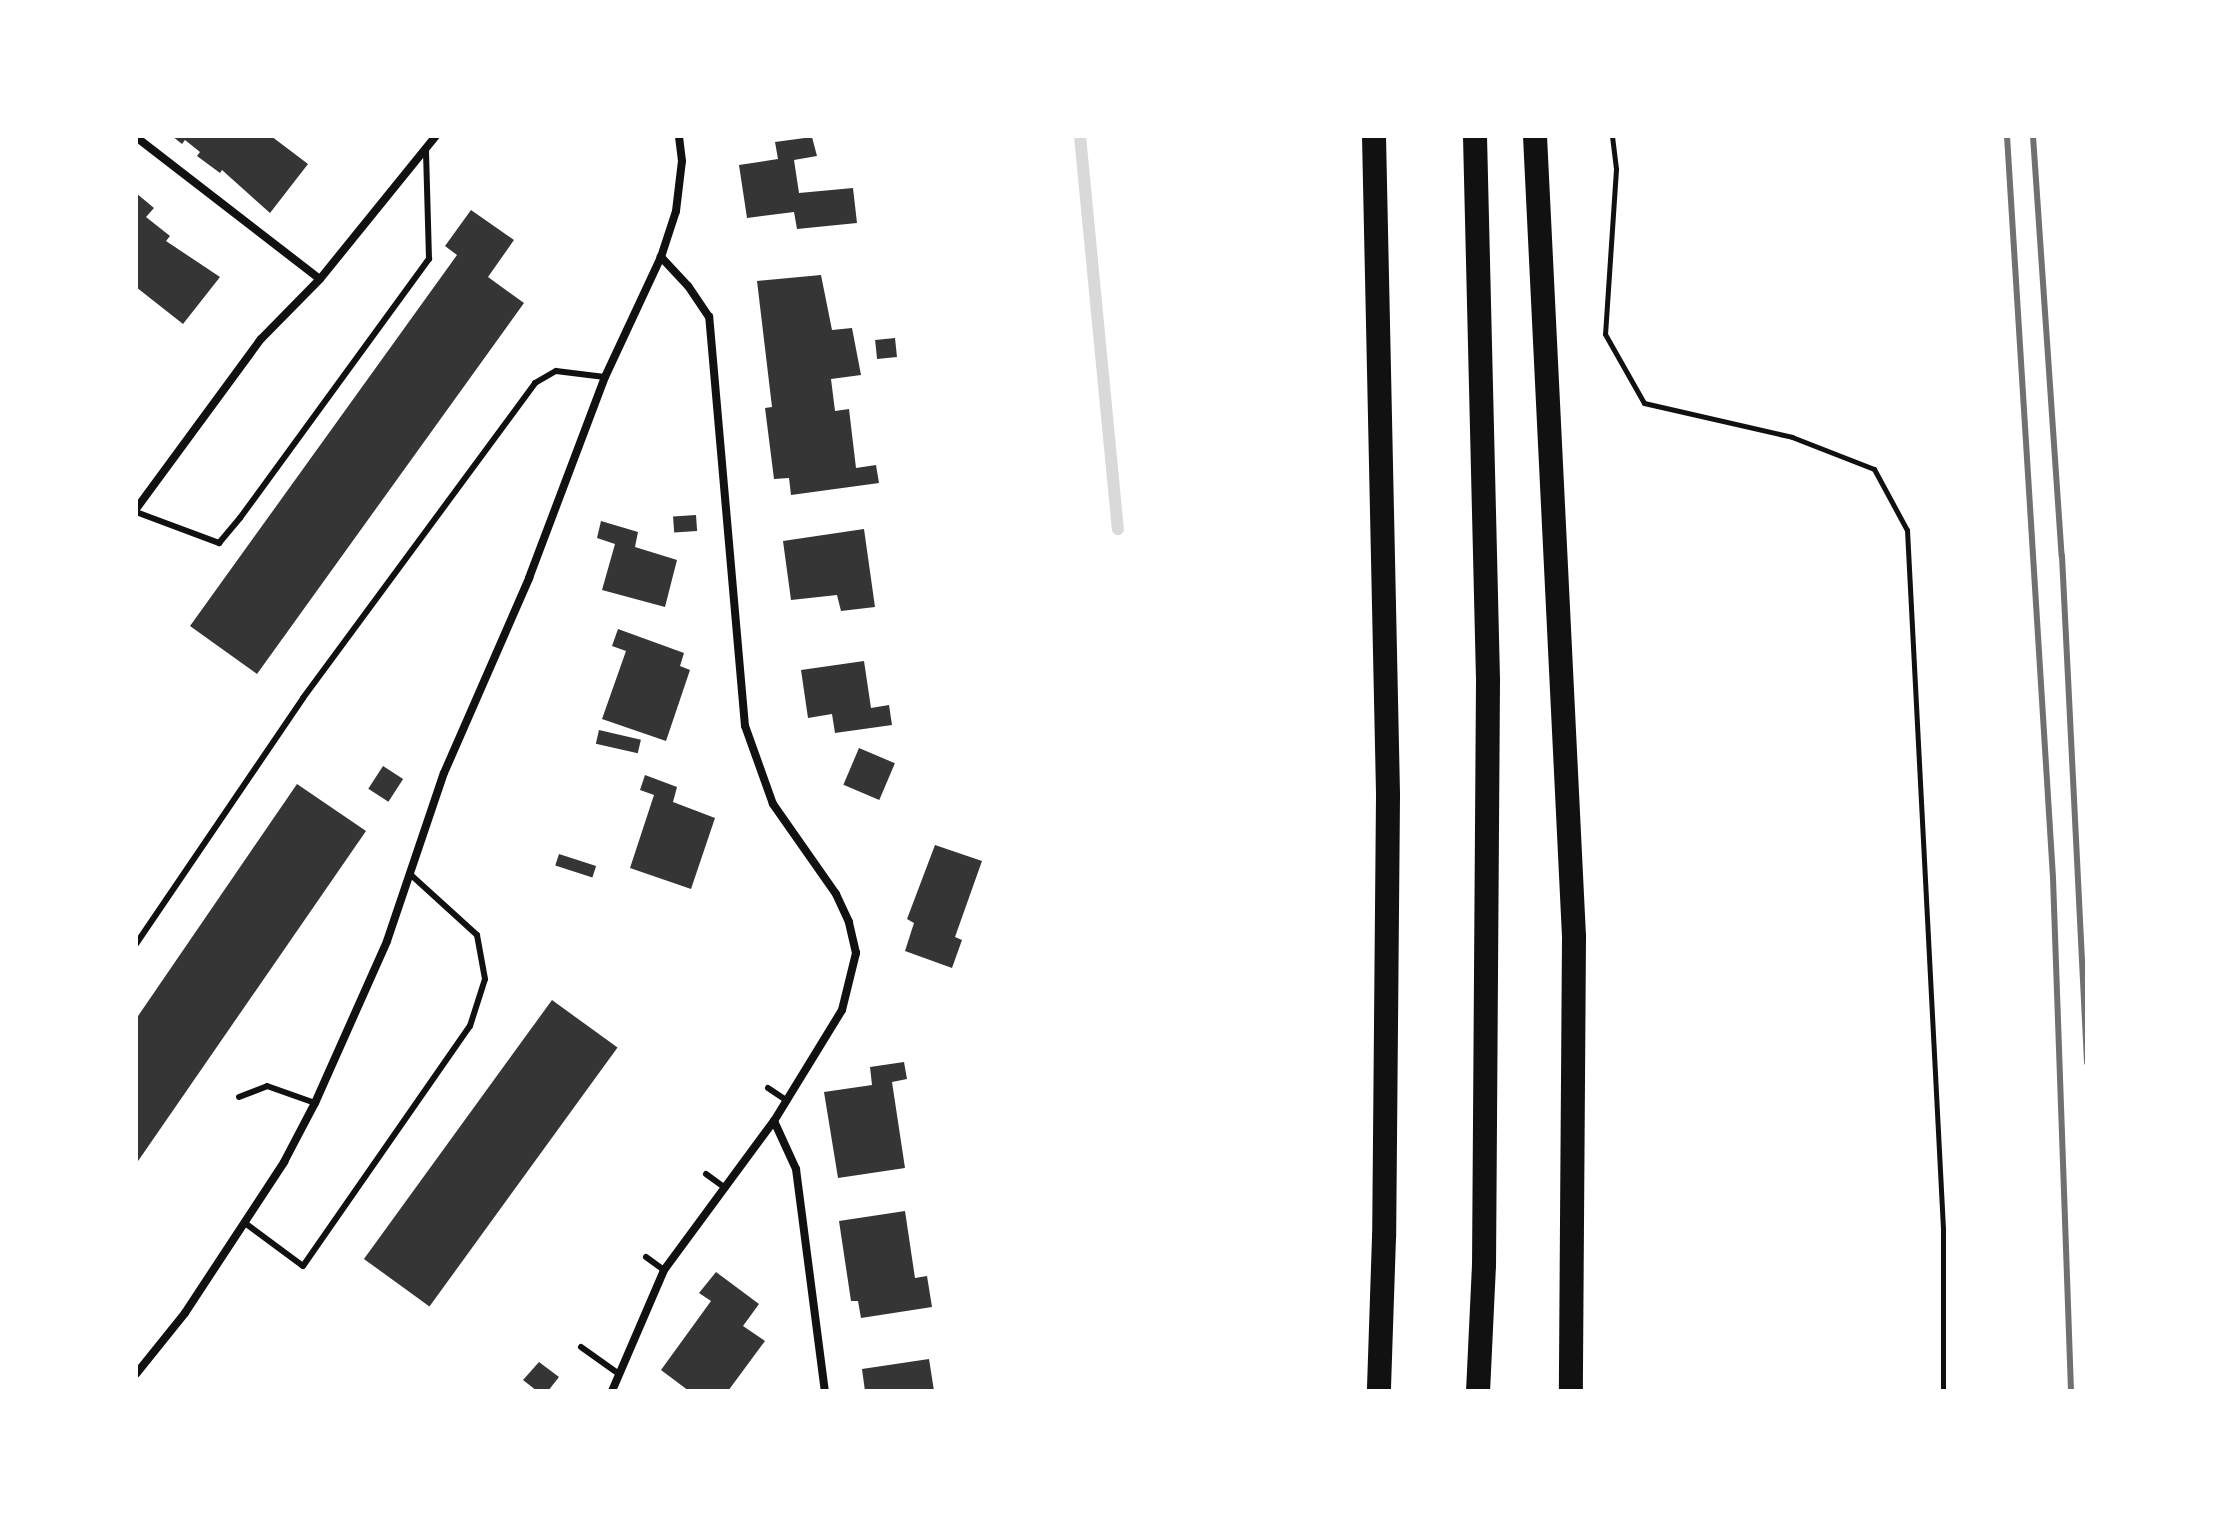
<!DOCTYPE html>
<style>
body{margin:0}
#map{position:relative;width:2223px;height:1527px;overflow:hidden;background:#fff;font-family:"Fira Sans Condensed",sans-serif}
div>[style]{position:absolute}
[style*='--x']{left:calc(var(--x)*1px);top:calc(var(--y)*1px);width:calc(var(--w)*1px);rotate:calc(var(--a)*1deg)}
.stream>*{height:12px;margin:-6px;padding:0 6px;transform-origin:6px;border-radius:6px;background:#d9d9d9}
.building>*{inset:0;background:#353535;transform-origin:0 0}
.path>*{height:5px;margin:-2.5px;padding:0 2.5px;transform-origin:2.5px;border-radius:2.5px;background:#111}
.service>*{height:6px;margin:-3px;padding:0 3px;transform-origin:3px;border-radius:3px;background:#111}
.minor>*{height:8px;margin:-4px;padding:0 4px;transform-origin:4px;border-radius:4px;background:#111}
.motorway>*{height:24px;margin:-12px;padding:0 12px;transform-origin:12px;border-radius:12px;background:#111}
.rail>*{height:6px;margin:-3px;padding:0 3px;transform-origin:3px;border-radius:3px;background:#707070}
span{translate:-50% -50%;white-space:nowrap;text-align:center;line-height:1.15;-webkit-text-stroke:8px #fff;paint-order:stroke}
.frame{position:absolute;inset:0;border:138px solid #fff;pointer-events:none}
</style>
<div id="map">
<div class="stream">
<i style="--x:1080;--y:136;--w:395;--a:84.5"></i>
</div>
<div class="building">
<i style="clip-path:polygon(172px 136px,271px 136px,308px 164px,270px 213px,222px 170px,220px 173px,197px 156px,200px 152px,185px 140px,182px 144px)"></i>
<i style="clip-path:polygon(812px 137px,817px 156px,794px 160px,799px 193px,853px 188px,857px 223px,797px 229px,794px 212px,747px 218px,739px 165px,778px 159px,775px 142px)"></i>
<i style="clip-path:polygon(136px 193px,154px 208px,146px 217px,170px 236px,166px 241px,220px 277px,183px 324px,136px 287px)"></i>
<i style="clip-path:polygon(471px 210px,514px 240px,488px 277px,524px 303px,257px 674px,190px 626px,457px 255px,445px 246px)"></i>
<i style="clip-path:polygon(821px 275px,832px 330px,852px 328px,861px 375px,831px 379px,835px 411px,849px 409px,856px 468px,876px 465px,879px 483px,791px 495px,789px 478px,774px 479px,765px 408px,772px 407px,757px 281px)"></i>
<i style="left:895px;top:338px;width:19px;height:20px;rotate:84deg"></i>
<i style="left:696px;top:515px;width:16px;height:23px;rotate:86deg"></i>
<i style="clip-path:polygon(601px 521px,638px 532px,635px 547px,677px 560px,665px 607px,602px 590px,615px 544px,597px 538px)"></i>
<i style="clip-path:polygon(864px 529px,875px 607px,841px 611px,837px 595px,791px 600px,783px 541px)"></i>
<i style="clip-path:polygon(618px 629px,684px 653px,680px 666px,690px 670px,666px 741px,602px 719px,626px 651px,612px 646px)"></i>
<i style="clip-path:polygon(864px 661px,871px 708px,889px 705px,892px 725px,835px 733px,832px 714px,808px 718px,801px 670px)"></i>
<i style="left:599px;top:730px;width:43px;height:14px;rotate:13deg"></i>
<i style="left:859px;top:748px;width:39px;height:40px;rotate:23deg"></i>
<i style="left:383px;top:766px;width:24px;height:27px;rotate:33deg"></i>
<i style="clip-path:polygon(645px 775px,677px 787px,673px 802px,715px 818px,691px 889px,630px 868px,654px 795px,640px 790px)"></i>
<i style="clip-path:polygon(297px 784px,366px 831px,136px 1164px,136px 1019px)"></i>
<i style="clip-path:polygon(935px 845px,982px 861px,955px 937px,962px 940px,952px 968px,905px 951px,914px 923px,907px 919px)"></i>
<i style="left:559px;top:854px;width:39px;height:12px;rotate:18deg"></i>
<i style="left:552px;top:1000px;width:81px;height:320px;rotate:36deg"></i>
<i style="clip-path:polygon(904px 1062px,907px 1079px,892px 1082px,905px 1168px,838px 1178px,824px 1092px,872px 1085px,870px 1067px)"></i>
<i style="clip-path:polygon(905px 1211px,915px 1278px,927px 1276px,932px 1307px,861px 1318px,858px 1301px,851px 1301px,839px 1221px)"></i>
<i style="clip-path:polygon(716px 1272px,759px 1304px,743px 1326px,765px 1341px,728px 1391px,689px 1391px,661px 1370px,711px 1301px,699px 1293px)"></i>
<i style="clip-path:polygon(929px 1359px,934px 1391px,865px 1391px,862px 1369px)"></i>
<i style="clip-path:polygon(539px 1362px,559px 1377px,548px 1391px,537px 1391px,523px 1380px)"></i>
</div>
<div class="path">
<i style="--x:1612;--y:136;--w:33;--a:83"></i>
<i style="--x:1616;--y:169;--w:165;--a:93.8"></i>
<i style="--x:1605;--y:334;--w:79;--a:60.5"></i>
<i style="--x:1644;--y:403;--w:152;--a:12.9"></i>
<i style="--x:1792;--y:437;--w:88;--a:21.3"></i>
<i style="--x:1874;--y:469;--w:69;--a:61.6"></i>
<i style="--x:1907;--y:530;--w:699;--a:87.05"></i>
<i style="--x:1943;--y:1228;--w:163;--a:90"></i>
</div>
<div class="service">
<i style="--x:136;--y:512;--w:89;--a:20.5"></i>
<i style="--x:219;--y:543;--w:33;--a:-50"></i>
<i style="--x:240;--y:518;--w:321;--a:-53.9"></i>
<i style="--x:429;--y:259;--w:110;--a:-91.6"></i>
<i style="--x:136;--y:944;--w:297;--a:-55.8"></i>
<i style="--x:303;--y:698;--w:391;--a:-53.6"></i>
<i style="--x:535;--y:383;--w:24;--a:-30"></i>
<i style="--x:556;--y:371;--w:49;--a:7"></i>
<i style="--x:768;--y:1088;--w:23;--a:34"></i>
<i style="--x:239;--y:1097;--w:30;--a:-21"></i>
<i style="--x:267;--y:1086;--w:51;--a:19.5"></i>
<i style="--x:706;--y:1174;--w:24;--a:36"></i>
<i style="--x:245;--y:1223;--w:72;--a:36.6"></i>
<i style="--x:303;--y:1266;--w:292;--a:-55.2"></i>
<i style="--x:470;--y:1026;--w:49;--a:-72.3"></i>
<i style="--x:485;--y:979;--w:45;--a:-100.3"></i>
<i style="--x:477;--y:935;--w:89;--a:-137.7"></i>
<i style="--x:646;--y:1257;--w:22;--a:36"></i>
<i style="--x:581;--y:1347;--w:47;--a:35.4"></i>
</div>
<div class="minor">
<i style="--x:136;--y:137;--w:232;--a:37.7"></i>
<i style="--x:136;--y:509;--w:211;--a:-53.7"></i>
<i style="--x:261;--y:339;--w:84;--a:-45.5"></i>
<i style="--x:320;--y:279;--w:184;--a:-51"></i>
<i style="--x:774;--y:1121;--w:53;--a:65.4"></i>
<i style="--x:796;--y:1169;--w:224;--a:82.6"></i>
<i style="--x:136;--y:1374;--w:78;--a:-51.2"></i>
<i style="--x:185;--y:1313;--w:181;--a:-56.7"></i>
<i style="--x:284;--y:1162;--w:67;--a:-62.3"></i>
<i style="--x:315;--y:1103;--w:177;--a:-66"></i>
<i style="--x:387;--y:941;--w:177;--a:-71.3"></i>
<i style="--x:444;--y:773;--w:213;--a:-66.4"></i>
<i style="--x:529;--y:578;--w:215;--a:-69.3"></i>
<i style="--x:605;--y:377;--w:132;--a:-65"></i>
<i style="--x:661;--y:257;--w:48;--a:-71.9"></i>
<i style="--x:676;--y:211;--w:50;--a:-83.2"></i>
<i style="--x:682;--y:161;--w:25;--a:-97"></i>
<i style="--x:612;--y:1391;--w:132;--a:-66.7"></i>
<i style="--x:664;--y:1270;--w:185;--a:-53.6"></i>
<i style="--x:774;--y:1121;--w:130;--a:-58.5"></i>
<i style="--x:842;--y:1010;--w:59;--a:-76.2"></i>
<i style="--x:856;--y:953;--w:32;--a:-103"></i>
<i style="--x:849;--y:922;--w:31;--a:-115"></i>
<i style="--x:836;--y:894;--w:110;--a:-125"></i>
<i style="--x:773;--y:804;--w:83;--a:-109.7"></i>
<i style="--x:745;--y:726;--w:411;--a:-95"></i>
<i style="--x:709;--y:317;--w:37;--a:-124"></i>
<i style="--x:688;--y:286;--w:40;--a:-133"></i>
</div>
<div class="motorway">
<i style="--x:1374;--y:136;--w:660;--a:88.78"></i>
<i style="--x:1388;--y:796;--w:441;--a:90.5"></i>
<i style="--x:1384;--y:1237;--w:154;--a:91.9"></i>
<i style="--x:1475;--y:136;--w:545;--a:88.63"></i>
<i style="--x:1488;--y:681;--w:584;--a:90.39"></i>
<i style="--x:1484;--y:1265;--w:126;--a:92.7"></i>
<i style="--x:1535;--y:136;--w:802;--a:87.21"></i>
<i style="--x:1574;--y:937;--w:454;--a:90.4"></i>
</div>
<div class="rail">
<i style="--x:2007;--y:136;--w:743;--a:86.45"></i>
<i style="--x:2053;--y:878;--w:513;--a:87.99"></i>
<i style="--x:2033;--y:136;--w:421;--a:86.1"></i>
<i style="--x:2062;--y:556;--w:507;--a:87.17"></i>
</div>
<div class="frame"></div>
</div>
